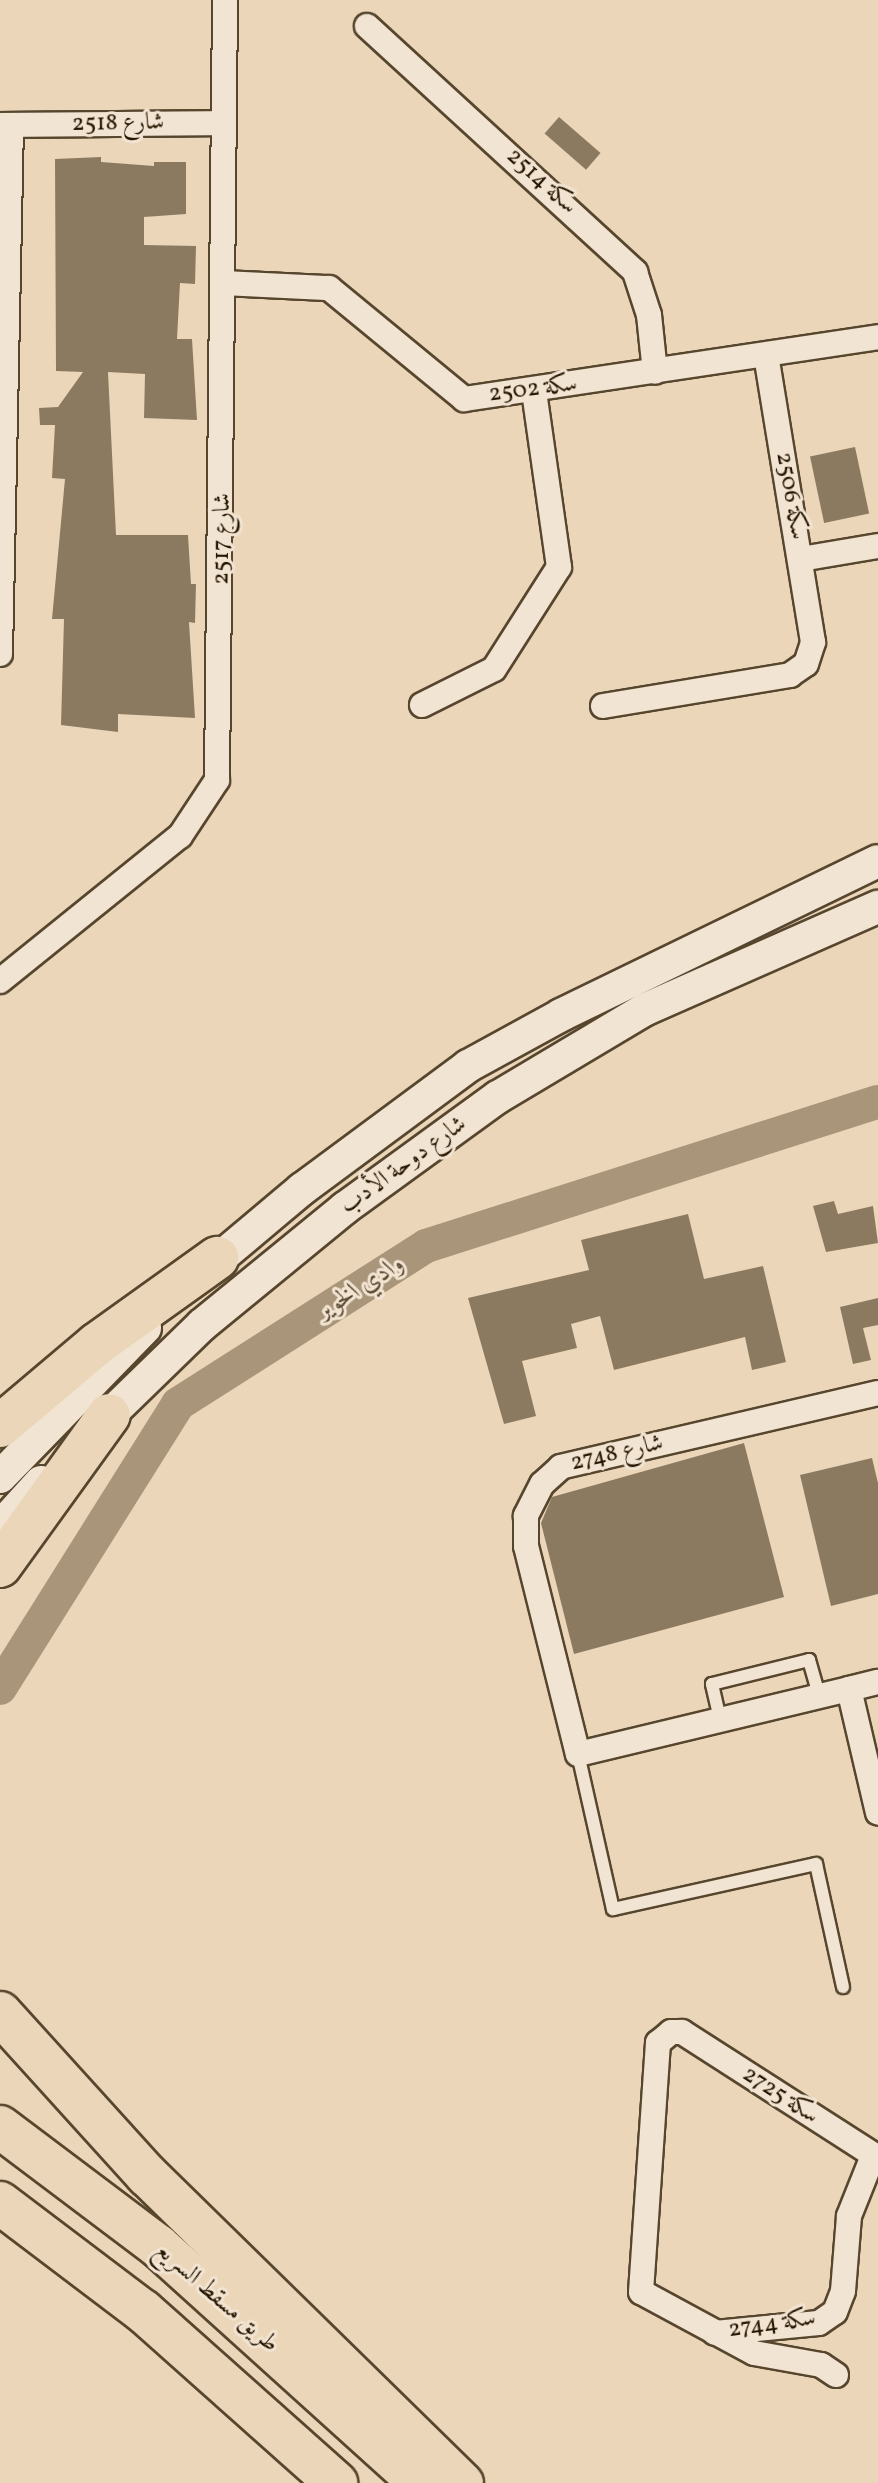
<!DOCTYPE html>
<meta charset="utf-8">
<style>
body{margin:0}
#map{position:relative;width:878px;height:2483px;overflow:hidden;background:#ebd6b9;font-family:Vollkorn,Amiri,serif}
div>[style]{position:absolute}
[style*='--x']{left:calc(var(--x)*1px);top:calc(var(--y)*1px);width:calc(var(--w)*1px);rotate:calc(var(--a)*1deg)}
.river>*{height:34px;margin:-17px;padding:0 17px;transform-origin:17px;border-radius:17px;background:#a8957a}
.building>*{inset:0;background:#8c7a60;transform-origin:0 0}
.roads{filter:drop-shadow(2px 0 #57462e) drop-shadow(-2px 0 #57462e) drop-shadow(0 2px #57462e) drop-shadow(0 -2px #57462e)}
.lane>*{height:12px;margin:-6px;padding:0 6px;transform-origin:6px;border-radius:6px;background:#f2e4d2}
.street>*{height:24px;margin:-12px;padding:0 12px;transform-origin:12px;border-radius:12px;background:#f2e4d2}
.secondary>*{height:32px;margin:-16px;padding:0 16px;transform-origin:16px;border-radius:16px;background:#f2e4d2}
.highway>*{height:42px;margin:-21px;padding:0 21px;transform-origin:21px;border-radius:21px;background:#ebd6b9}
span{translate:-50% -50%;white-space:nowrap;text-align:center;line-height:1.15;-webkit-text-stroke:6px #f2e4d2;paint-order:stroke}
.street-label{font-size:24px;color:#261600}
.water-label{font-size:26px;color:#5a4931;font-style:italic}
</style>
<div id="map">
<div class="river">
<i style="--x:0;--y:1688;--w:335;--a:-57.9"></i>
<i style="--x:178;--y:1404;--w:294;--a:-32.5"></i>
<i style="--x:426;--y:1246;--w:474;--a:-17.7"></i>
</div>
<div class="building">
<i style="left:559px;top:117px;width:55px;height:22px;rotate:41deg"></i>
<i style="clip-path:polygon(101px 157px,101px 162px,154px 166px,154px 162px,186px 162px,186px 214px,144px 217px,144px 245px,196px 246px,195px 284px,180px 283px,177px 339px,192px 339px,197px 420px,144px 418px,145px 374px,108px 372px,116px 535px,188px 535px,191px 584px,196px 584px,195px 623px,189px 622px,195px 718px,118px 714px,118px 732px,61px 725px,64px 619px,52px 619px,65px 479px,52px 478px,55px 425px,40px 425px,39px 408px,58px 407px,83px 372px,56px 371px,55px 159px)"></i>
<i style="left:855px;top:447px;width:68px;height:46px;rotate:78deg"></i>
<i style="clip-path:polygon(834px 1201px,838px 1214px,873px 1206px,878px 1243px,826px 1252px,813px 1206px)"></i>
<i style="clip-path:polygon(688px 1214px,704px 1279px,763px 1266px,786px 1362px,752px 1370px,745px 1337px,614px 1370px,600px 1316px,571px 1324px,577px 1348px,522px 1361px,536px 1416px,504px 1424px,468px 1298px,589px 1270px,581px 1240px)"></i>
<i style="clip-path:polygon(878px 1298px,878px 1325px,863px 1328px,871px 1360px,853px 1364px,840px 1307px)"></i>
<i style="clip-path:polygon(744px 1443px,784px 1597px,574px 1654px,541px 1523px,552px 1497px)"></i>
<i style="clip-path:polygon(872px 1458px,878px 1483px,878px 1594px,831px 1606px,800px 1475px)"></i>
</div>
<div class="roads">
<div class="lane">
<i style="--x:720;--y:1719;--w:36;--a:-103"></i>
<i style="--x:712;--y:1684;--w:100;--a:-13.9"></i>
<i style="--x:809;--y:1660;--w:37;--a:74"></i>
<i style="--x:578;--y:1754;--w:159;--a:77.3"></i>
<i style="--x:613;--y:1909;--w:208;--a:-12.5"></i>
<i style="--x:816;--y:1864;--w:126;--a:77.6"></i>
</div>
<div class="street">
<i style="--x:367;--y:26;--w:364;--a:42.5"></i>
<i style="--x:635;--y:272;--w:45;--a:72"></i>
<i style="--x:649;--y:315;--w:57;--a:84"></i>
<i style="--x:0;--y:125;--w:224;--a:-0.5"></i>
<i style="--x:225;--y:283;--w:104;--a:2.8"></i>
<i style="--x:329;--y:288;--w:175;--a:39.4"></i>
<i style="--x:464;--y:399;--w:419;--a:-8.5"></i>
<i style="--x:801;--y:559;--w:78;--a:-9.6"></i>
<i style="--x:0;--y:654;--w:529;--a:-88.81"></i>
<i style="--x:422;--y:705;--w:80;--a:-26.6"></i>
<i style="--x:494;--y:669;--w:121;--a:-57.5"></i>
<i style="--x:559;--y:567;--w:177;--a:-98.1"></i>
<i style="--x:603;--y:706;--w:190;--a:-9.4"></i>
<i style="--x:790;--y:675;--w:19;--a:-35"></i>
<i style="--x:806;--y:664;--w:23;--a:-72"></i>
<i style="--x:813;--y:642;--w:291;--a:-99.3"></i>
<i style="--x:0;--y:981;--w:231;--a:-38.9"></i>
<i style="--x:180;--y:836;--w:67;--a:-56.5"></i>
<i style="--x:217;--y:780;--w:780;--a:-89.41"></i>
<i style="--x:878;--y:1393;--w:326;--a:166.9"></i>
<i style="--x:561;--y:1467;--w:25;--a:138"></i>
<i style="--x:542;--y:1484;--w:36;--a:117"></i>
<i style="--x:526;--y:1516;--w:30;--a:90"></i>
<i style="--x:526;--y:1546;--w:214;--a:76"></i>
<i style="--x:578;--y:1754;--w:279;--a:-13.5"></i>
<i style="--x:849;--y:1689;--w:127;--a:76.8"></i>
<i style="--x:849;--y:1689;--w:30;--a:-14"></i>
<i style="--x:715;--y:2333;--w:104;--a:-5.5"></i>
<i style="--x:819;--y:2323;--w:19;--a:-35"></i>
<i style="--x:835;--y:2312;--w:22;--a:-69"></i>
<i style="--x:843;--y:2291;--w:75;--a:-85.4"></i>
<i style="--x:849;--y:2216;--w:65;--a:-68.2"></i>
<i style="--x:836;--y:2375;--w:18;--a:-146"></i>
<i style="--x:821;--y:2365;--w:68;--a:-169.8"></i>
<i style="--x:754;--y:2353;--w:128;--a:-151.6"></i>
<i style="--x:641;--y:2292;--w:250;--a:-86.1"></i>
<i style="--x:658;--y:2043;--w:17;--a:-40"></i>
<i style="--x:671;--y:2032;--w:11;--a:0"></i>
<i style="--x:682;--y:2032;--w:233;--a:32.7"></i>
</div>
<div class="secondary">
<i style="--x:201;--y:1274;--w:132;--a:-40.1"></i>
<i style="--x:302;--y:1189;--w:207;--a:-36.5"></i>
<i style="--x:468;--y:1066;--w:106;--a:-28.7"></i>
<i style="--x:561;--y:1015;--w:352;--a:-25.9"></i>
<i style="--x:94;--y:1430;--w:151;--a:-44.2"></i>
<i style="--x:202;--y:1325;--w:185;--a:-39.3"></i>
<i style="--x:345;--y:1208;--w:189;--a:-36"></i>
<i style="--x:498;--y:1097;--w:170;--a:-30.8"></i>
<i style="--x:644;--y:1010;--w:256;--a:-23.8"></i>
<i style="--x:0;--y:1477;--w:208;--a:-45.8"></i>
<i style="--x:0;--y:1527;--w:61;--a:-47.7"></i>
</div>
<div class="highway">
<i style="--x:0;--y:1426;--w:127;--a:-40.2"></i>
<i style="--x:97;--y:1344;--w:148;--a:-35.6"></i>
<i style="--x:0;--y:1566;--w:186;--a:-54.2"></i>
<i style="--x:0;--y:2013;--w:219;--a:47.8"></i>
<i style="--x:147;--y:2175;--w:441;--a:44.4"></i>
<i style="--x:0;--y:2127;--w:198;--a:37"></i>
<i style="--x:158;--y:2246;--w:353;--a:42.1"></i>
<i style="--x:0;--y:2203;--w:179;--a:37.1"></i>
<i style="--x:143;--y:2311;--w:259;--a:41.7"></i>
</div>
</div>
<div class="street-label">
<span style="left:118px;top:124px;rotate:-1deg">2518 شارع</span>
<span style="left:541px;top:182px;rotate:42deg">سكة 2514</span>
<span style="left:533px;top:390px;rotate:-7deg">2502 سكة</span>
<span style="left:790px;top:496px;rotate:80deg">سكة 2506</span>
<span style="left:223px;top:539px;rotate:-89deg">2517 شارع</span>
<span style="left:404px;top:1166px;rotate:-36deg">شارع دوحة الأدب</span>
<span style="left:617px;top:1454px;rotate:-13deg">شارع 2748</span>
<span style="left:780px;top:2096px;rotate:33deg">سكة 2725</span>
<span style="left:216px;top:2298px;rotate:41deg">طريق مسقط السريع</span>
<span style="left:772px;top:2325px;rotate:-8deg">سكة 2744</span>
</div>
<div class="water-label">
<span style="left:361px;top:1288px;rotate:-32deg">وادي الخوير</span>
</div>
</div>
